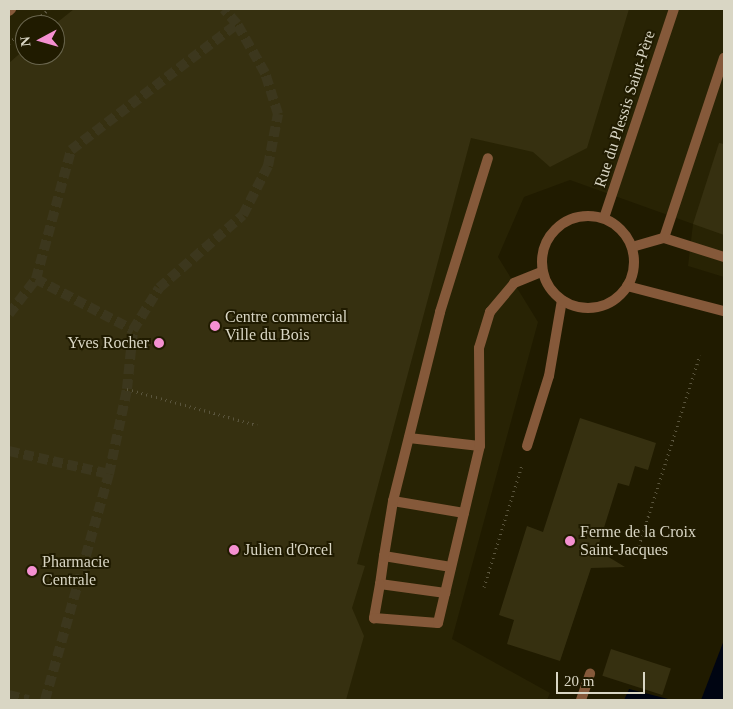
<!DOCTYPE html>
<meta charset="utf-8">
<style>
body{margin:0}
#map{position:relative;width:733px;height:709px;overflow:hidden;background:#201b00;font-family:Georgia,serif}
div>[style]{position:absolute}
[style*='--x']{left:calc(var(--x)*1px);top:calc(var(--y)*1px);width:calc(var(--w)*1px);rotate:calc(var(--a)*1deg)}
.built>*{inset:0;background:#282304}
.water>*{inset:0;background:#000512}
.building>*{inset:0;background:#363010;transform-origin:0 0}
.street-tunnel>*{height:10px;margin-top:-5px;transform-origin:0;background:repeating-linear-gradient(90deg,#3c371d 0 10px,transparent 0 15px)}
.path>*{height:3px;margin-top:-1.5px;transform-origin:0;background:repeating-linear-gradient(90deg,#5a553d 0 1px,transparent 0 5px)}
.lane>*{height:10px;margin:-5px;padding:0 5px;transform-origin:5px;border-radius:5px;background:#85593a}
.street>*{height:10px;margin:-5px;padding:0 5px;transform-origin:5px;border-radius:5px;background:#85593a}
.street>.ring{margin:-5px;padding:0;box-sizing:content-box;background:none;border:10px solid #85593a;border-radius:50%}
.dots>*{width:14px;height:14px;translate:-50% -50%;box-sizing:border-box;border:2px solid #201b00;border-radius:50%}
span{translate:-50% -50%;white-space:nowrap;text-align:center;line-height:1.15;-webkit-text-stroke:4px #201b00;paint-order:stroke}
.street-label{font-size:16px;color:#d9d6c4}
.poi-label{font-size:16px;color:#d9d6c4}
.left{translate:0 -50%;text-align:left}
.right{translate:-100% -50%;text-align:right}
.frame{position:absolute;inset:0;border:10px solid #d9d6c4;pointer-events:none}
.north{position:absolute;left:15px;top:15px;width:50px;height:50px;box-sizing:border-box;background:#201b00;border:1px solid #6a664e;border-radius:50%;rotate:264deg;font-size:14px;font-weight:700;line-height:20px;text-align:center;color:#d9d6c4}
.north::after{content:'';display:block;margin:auto;width:18px;height:22px;background:#f590d1;clip-path:polygon(50% 0,100% 100%,50% 72%,0 100%)}
.scale{position:absolute;left:556px;top:672px;width:89px;height:22px;box-sizing:border-box;border:2px solid #d9d6c4;border-top:0;padding-left:6px;font-size:15px;line-height:18px;white-space:nowrap;color:#d9d6c4;-webkit-text-stroke:4px #201b00;paint-order:stroke}
</style>
<div id="map">
<div class="built">
<i style="clip-path:polygon(evenodd,9px 9px,724px 9px,724px 277px,688px 266px,693px 224px,570px 180px,524px 197px,498px 257px,538px 322px,452px 639px,550px 693px,547px 700px,9px 700px,9px 9px,25px 25px,55px 25px,55px 55px,25px 55px,25px 25px)"></i>
</div>
<div class="water">
<i style="clip-path:polygon(724px 640px,724px 700px,701px 700px)"></i>
<i style="clip-path:polygon(629px 689px,672px 700px,624px 700px)"></i>
</div>
<div class="building">
<i style="clip-path:polygon(74px 9px,629px 9px,587px 148px,550px 167px,533px 152px,471px 138px,357px 564px,365px 566px,352px 608px,364px 636px,346px 700px,9px 700px,9px 63px,25px 49px,25px 55px,55px 55px,54px 25px)"></i>
<i style="clip-path:polygon(719px 143px,724px 144px,724px 235px,693px 224px)"></i>
<i style="clip-path:polygon(580px 418px,656px 443px,648px 470px,635px 466px,629px 486px,618px 483px,597px 550px,625px 567px,591px 568px,560px 661px,507px 644px,514px 620px,499px 615px,527px 526px,543px 532px)"></i>
<i style="left:611px;top:649px;width:63px;height:28px;rotate:18deg"></i>
</div>
<div class="street-tunnel">
<i style="--x:36;--y:279;--w:110;--a:27.7"></i>
<i style="--x:133;--y:330;--w:49;--a:-58.2"></i>
<i style="--x:159;--y:288;--w:111;--a:-41"></i>
<i style="--x:243;--y:215;--w:55;--a:-63"></i>
<i style="--x:268;--y:166;--w:53;--a:-79.1"></i>
<i style="--x:278;--y:114;--w:43;--a:-107.6"></i>
<i style="--x:265;--y:73;--w:56;--a:-119.7"></i>
<i style="--x:9;--y:314;--w:44;--a:-52.4"></i>
<i style="--x:36;--y:279;--w:134;--a:-74.8"></i>
<i style="--x:71;--y:150;--w:208;--a:-37.2"></i>
<i style="--x:237;--y:24;--w:20;--a:-131"></i>
<i style="--x:9;--y:451;--w:103;--a:13"></i>
<i style="--x:9;--y:695;--w:20;--a:15"></i>
<i style="--x:45;--y:700;--w:235;--a:-74.2"></i>
<i style="--x:109;--y:474;--w:87;--a:-78"></i>
<i style="--x:127;--y:389;--w:59;--a:-84.2"></i>
</div>
<div class="path">
<i style="--x:30;--y:25;--w:25;--a:-40"></i>
<i style="--x:9;--y:43;--w:21;--a:-41"></i>
<i style="--x:127;--y:389;--w:135;--a:15.5"></i>
<i style="--x:636;--y:555;--w:210;--a:-72.3"></i>
<i style="--x:484;--y:587;--w:128;--a:-72.7"></i>
</div>
<div class="lane">
<i style="--x:9;--y:11;--w:3;--a:-45"></i>
<i style="--x:664;--y:238;--w:63;--a:17.6"></i>
<i style="--x:632;--y:247;--w:33;--a:-16"></i>
<i style="--x:664;--y:238;--w:190;--a:-71.6"></i>
<i style="--x:409;--y:438;--w:71;--a:6.4"></i>
<i style="--x:527;--y:446;--w:73;--a:-72.6"></i>
<i style="--x:549;--y:376;--w:77;--a:-80.3"></i>
<i style="--x:393;--y:501;--w:72;--a:9.6"></i>
<i style="--x:384;--y:556;--w:28;--a:98"></i>
<i style="--x:380;--y:584;--w:66;--a:7.9"></i>
<i style="--x:451;--y:567;--w:68;--a:-170.7"></i>
<i style="--x:384;--y:556;--w:56;--a:-80.7"></i>
<i style="--x:393;--y:501;--w:195;--a:-76"></i>
<i style="--x:440;--y:312;--w:161;--a:-72.7"></i>
<i style="--x:380;--y:584;--w:35;--a:100"></i>
<i style="--x:374;--y:618;--w:64;--a:4.5"></i>
<i style="--x:438;--y:623;--w:182;--a:-76.7"></i>
<i style="--x:480;--y:446;--w:98;--a:-90.6"></i>
<i style="--x:479;--y:348;--w:38;--a:-73"></i>
<i style="--x:490;--y:312;--w:38;--a:-50"></i>
<i style="--x:514;--y:283;--w:31;--a:-22"></i>
<i style="--x:581;--y:700;--w:28;--a:-71"></i>
</div>
<div class="street">
<i class="ring" style="left:542px;top:216px;width:82px;height:82px"></i>
<i style="--x:604;--y:218;--w:220;--a:-71.5"></i>
<i style="--x:627;--y:286;--w:100;--a:14.5"></i>
</div>
<div class="dots">
<i style="left:215px;top:326px;background:#f590d1"></i>
<i style="left:159px;top:343px;background:#f590d1"></i>
<i style="left:570px;top:541px;background:#f590d1"></i>
<i style="left:234px;top:550px;background:#f590d1"></i>
<i style="left:32px;top:571px;background:#f590d1"></i>
</div>
<div class="street-label">
<span style="left:625px;top:109px;rotate:-72deg">Rue du Plessis Saint-Père</span>
</div>
<div class="poi-label">
<span class="left" style="left:225px;top:326px">Centre commercial<br>Ville du Bois</span>
<span class="right" style="left:149px;top:343px">Yves Rocher</span>
<span class="left" style="left:580px;top:541px">Ferme de la Croix<br>Saint-Jacques</span>
<span class="left" style="left:244px;top:550px">Julien d'Orcel</span>
<span class="left" style="left:42px;top:571px">Pharmacie<br>Centrale</span>
</div>
<div class="frame"></div>
<div class="north">N</div>
<div class="scale">20 m</div>
</div>
